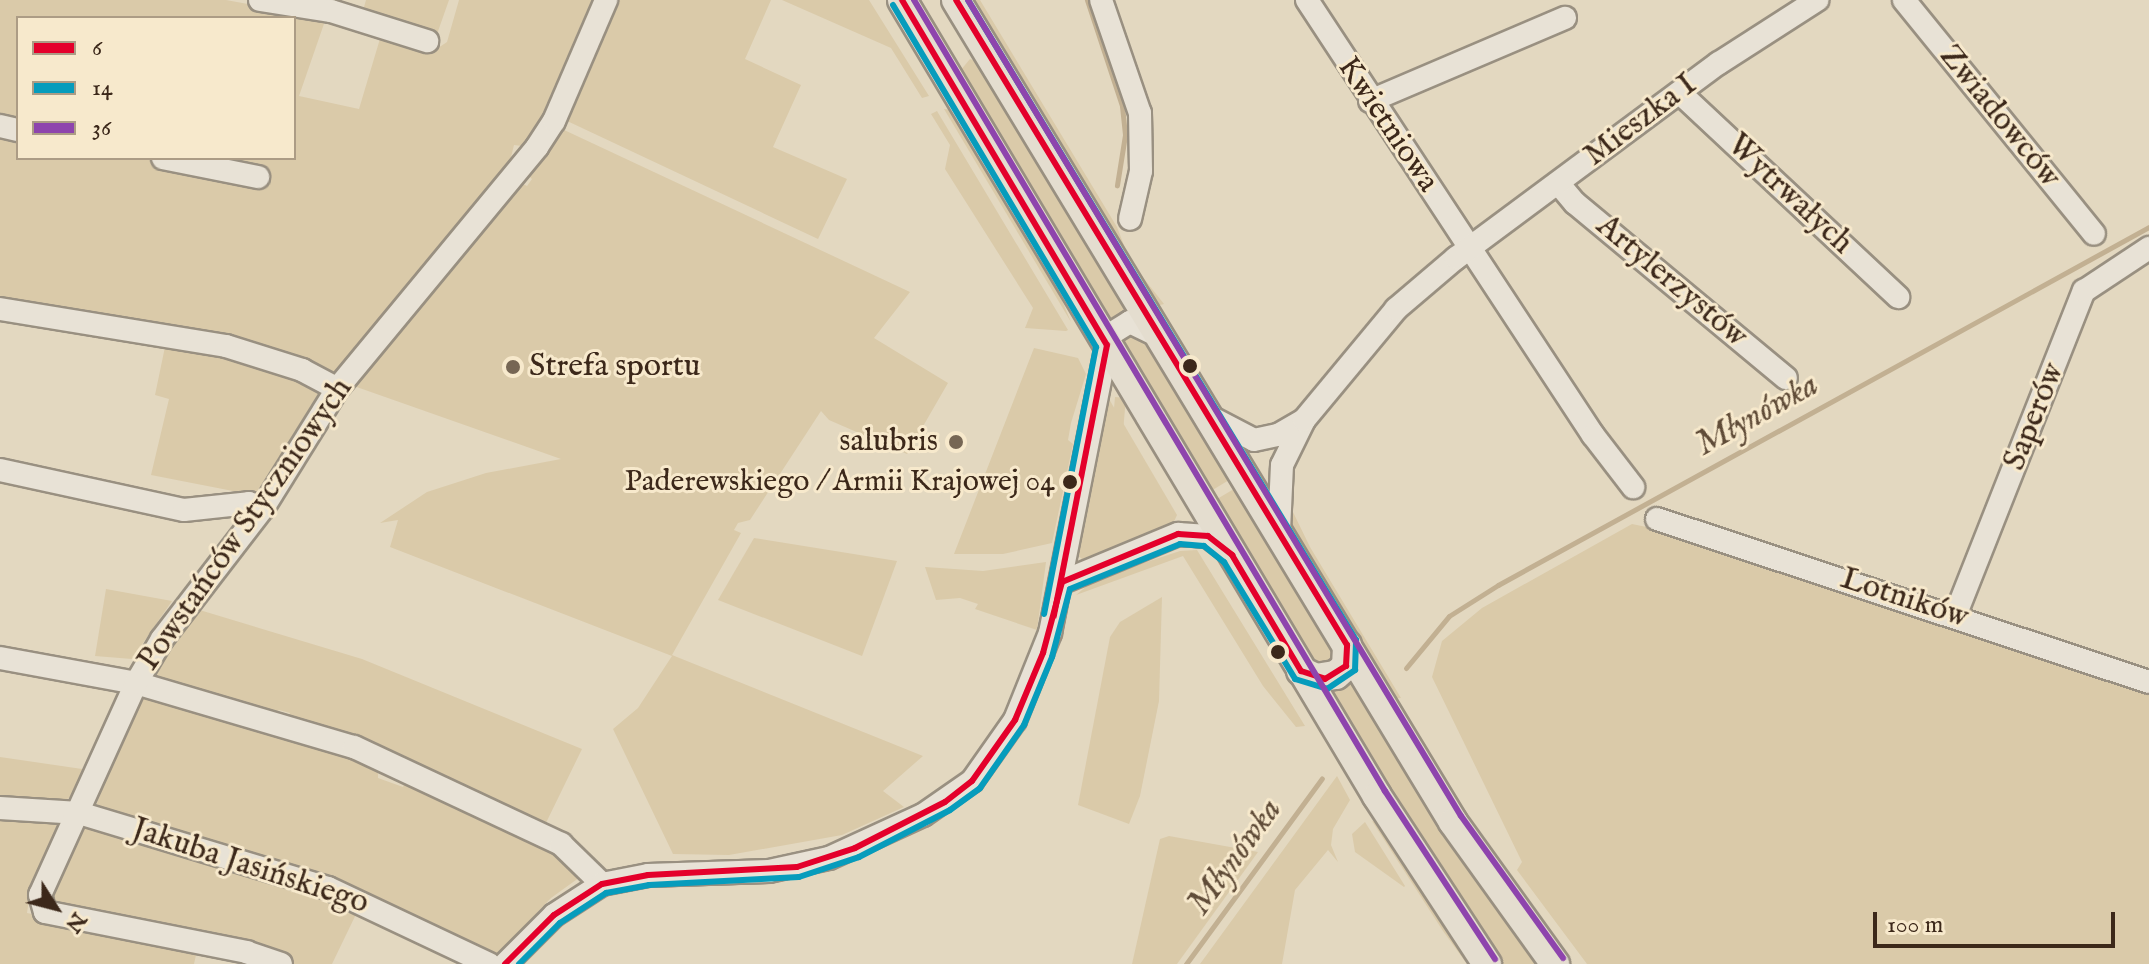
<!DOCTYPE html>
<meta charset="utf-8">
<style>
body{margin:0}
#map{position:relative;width:2149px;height:964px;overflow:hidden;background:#e3d8c0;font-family:"IM FELL English",serif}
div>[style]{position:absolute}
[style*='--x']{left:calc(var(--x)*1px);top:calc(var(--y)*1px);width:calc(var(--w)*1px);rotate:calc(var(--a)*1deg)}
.green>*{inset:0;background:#dacaa9;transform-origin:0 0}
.stream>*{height:5px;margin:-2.5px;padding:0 2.5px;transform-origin:2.5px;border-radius:2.5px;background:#c2b092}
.roads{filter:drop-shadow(2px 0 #999081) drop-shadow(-2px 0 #999081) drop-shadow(0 2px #999081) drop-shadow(0 -2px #999081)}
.minor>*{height:22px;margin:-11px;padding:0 11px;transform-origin:11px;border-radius:11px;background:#e8e2d6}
.major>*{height:28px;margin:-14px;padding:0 14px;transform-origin:14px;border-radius:14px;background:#e4ddcf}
.bus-1>*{height:6px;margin:-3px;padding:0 3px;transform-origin:3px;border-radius:3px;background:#e4002b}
.bus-2>*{height:6px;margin:-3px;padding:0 3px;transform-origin:3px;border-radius:3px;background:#069cbc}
.bus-3>*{height:6px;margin:-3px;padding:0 3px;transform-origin:3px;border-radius:3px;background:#8e44ad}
.dots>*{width:22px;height:22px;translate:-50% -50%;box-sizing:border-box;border:4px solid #f7e9cc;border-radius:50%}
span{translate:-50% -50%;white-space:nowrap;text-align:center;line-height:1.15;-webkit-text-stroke:6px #f7e9cc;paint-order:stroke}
.bus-label{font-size:30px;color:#3c281a}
.right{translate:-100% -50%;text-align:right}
.street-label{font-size:32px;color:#3c281a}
.poi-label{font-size:32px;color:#3c281a}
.left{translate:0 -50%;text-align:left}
.water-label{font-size:34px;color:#604c38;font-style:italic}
.legend{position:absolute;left:16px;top:16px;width:280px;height:144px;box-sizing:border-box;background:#f7e9cc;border:2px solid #ac9c85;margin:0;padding:10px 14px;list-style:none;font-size:24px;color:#3c281a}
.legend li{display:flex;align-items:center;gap:16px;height:40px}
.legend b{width:40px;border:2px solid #ac9c85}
.north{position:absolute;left:16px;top:868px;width:80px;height:80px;-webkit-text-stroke:6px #f7e9cc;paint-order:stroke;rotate:126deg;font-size:22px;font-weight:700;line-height:32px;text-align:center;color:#3c281a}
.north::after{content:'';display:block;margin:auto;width:28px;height:36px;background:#3c281a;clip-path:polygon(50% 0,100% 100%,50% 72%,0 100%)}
.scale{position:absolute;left:1873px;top:912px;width:242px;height:36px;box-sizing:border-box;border:4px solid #3c281a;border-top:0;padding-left:10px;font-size:24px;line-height:28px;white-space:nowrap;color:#3c281a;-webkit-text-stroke:6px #f7e9cc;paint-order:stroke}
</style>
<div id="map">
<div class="green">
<i style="clip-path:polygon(0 0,226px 0,326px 18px,299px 96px,359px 109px,382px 32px,435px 50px,447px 42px,459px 0,600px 0,530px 147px,514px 145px,507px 173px,346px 373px,330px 378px,0 304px,0 130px,18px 133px,18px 158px,144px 158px,262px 182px,268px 167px,220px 158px,294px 158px,294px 18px,18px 18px,18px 123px,0 120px)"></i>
<i style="clip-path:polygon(366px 0,449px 0,436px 37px,362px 14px)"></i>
<i style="clip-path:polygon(615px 0,771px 0,745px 59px,801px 85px,773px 147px,847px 179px,818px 239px,565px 120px)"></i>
<i style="clip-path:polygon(782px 0,869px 0,929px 96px,922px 98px,891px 48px)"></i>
<i style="clip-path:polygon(967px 0,980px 0,1117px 227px,1130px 261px,1164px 304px,1156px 306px)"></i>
<i style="clip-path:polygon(970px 59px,984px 64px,1134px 313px,1109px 321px,960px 71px)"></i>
<i style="clip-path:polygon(944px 109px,955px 110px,1043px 255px,1071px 322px)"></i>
<i style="clip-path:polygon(937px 111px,1068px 330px,1066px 331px,1025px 328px,1033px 308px,945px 169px,950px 145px,931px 114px)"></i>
<i style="clip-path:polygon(562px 129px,910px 292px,874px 338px,948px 383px,907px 454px,829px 420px,821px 411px,750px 520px,738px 523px,734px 530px,741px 533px,672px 655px,923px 756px,883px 791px,904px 807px,842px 835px,729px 855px,673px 854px,613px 729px,638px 708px,672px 656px,390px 547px,398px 520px,380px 523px,427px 492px,486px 473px,561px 459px,351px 385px,515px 180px,527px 186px,532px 179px,527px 174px)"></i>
<i style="clip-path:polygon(1131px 334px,1147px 347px,1234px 477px,1206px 494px,1121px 342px)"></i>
<i style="clip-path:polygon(166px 342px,279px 365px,324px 392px,264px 497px,151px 475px,169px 399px,155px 395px)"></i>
<i style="clip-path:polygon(1034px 348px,1078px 358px,1086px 374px,1071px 423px,1068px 440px,1073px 444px,1052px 543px,1003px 554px,954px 554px)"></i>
<i style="left:1115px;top:397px;width:11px;height:130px;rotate:5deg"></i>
<i style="clip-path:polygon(1109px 399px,1177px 515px,1172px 526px,1082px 559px,1076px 554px)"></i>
<i style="clip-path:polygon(1239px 486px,1338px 650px,1335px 665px,1315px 663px,1237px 531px,1212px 502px)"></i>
<i style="clip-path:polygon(1291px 508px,1310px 547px,1401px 698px,1392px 699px,1292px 531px,1286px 510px)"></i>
<i style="clip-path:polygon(1632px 524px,1666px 531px,2149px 693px,2149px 964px,1587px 964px,1517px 870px,1522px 862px,1432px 677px,1442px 641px,1482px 608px)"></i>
<i style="clip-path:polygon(754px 538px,897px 561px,862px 656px,718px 600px)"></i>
<i style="clip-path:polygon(1197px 550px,1305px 726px,1296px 727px,1263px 686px,1183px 556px,1076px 595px,1095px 579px,1180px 551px)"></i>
<i style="clip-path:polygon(1046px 562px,1037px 630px,975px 609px,978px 604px,960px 598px,936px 600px,925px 567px,983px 571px)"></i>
<i style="clip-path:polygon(106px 589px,172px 601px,132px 659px,95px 656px)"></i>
<i style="clip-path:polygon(1162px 597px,1159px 701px,1140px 796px,1129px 824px,1078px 805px,1110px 637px,1120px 622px)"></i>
<i style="clip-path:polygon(193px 608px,362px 659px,582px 749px,543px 829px,317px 730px,313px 723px,288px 721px,290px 713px,279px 710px,268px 717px,147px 679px)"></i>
<i style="clip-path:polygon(1350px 673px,1541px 964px,1498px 964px,1320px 684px)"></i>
<i style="clip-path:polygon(140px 691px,378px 761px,378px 778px,403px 787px,408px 775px,552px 845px,587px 872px,551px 898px,493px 959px,94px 811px)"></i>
<i style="clip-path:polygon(0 757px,89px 770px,80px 792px,56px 805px,0 797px)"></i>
<i style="clip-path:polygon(1337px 776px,1350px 800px,1333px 829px,1331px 845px,1338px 862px,1328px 850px,1295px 890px,1282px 964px,1200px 964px)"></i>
<i style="clip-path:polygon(0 812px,67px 822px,29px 899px,27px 913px,190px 945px,196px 955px,194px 964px,0 964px)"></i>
<i style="clip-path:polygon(91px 820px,360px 906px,332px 964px,290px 964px,49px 904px,50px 884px,80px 826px)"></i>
<i style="clip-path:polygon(1372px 821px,1382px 825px,1477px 964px,1467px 964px,1443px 931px)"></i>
<i style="clip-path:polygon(1365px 822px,1405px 886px,1404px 887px,1355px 852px,1352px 834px)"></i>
<i style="clip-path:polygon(1169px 836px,1258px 852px,1177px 964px,1132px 964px,1160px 839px)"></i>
</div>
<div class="stream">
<i style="--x:1087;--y:0;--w:112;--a:71.7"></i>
<i style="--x:1122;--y:106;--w:29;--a:84"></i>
<i style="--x:1125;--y:135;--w:51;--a:99.1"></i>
<i style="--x:1406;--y:668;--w:67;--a:-50.4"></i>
<i style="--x:1449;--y:616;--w:58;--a:-32.3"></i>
<i style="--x:1498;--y:585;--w:743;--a:-28.81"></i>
<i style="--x:1186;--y:964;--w:230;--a:-53.8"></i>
</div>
<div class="roads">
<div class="minor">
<i style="--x:260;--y:0;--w:72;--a:8.8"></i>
<i style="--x:331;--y:11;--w:101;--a:17.4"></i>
<i style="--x:1101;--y:0;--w:120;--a:71"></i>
<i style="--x:1140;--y:113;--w:58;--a:89"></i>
<i style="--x:1141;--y:171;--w:49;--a:102.9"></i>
<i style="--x:1307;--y:0;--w:521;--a:56.68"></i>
<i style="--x:1593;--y:435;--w:66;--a:52.4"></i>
<i style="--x:1904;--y:0;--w:301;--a:50.9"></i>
<i style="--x:1680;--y:93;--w:299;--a:43.1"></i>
<i style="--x:1370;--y:101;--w:212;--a:-23.1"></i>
<i style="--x:0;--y:126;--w:18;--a:13"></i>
<i style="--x:163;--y:158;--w:97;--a:11.3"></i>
<i style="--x:1558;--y:183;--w:26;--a:50"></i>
<i style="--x:1575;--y:203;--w:274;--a:39.7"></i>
<i style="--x:0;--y:309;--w:229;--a:9.3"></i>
<i style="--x:226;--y:346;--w:80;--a:17.5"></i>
<i style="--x:302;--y:370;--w:40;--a:28"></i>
<i style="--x:1212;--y:418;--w:47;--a:27.6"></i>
<i style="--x:1254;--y:440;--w:25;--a:-12"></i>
<i style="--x:1278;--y:435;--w:30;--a:-30"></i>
<i style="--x:0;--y:470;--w:188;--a:12.3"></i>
<i style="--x:184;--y:510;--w:65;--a:-6.1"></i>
<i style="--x:249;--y:503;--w:15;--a:20"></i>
<i style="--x:1657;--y:519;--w:518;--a:18.33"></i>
<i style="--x:1279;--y:531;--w:66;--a:-87.4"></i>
<i style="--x:1282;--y:465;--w:50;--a:-63.9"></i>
<i style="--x:1304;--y:420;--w:144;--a:-50.3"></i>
<i style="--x:1396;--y:309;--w:79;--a:-40.4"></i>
<i style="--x:1456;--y:258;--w:327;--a:-36.6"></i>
<i style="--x:1719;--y:63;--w:117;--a:-32.7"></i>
<i style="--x:1062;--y:582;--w:126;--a:-22.5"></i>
<i style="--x:1178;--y:534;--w:30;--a:4"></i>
<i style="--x:1208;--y:536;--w:26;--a:37"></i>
<i style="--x:1955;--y:616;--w:350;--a:-68.4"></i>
<i style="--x:2084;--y:291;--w:78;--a:-33.5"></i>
<i style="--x:0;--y:658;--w:138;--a:10.4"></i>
<i style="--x:136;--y:683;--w:227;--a:16.4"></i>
<i style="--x:354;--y:747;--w:229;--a:25.1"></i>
<i style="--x:561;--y:844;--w:57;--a:44.3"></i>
<i style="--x:0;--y:808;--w:79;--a:3.6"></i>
<i style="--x:79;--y:813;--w:260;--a:16.8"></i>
<i style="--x:328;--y:888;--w:178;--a:25.3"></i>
<i style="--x:281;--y:964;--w:36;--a:-161"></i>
<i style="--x:247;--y:952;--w:206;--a:-168.8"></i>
<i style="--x:45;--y:912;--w:18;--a:-106"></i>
<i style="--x:40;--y:895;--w:233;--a:-65.6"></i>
<i style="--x:136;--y:683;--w:51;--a:-59.4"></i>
<i style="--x:162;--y:639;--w:165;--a:-52.4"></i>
<i style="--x:263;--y:508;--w:140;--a:-58.1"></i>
<i style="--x:337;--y:389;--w:314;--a:-50.4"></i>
<i style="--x:537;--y:147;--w:31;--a:-57"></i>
<i style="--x:554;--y:121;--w:132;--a:-66.7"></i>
<i style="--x:505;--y:964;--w:69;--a:-45"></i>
<i style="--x:554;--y:915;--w:57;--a:-32.9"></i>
<i style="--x:602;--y:884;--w:47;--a:-11.1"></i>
<i style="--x:648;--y:875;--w:121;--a:-1.9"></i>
<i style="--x:769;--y:871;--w:61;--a:-12.2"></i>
<i style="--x:829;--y:858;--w:103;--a:-24.6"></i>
<i style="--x:923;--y:815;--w:60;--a:-34.8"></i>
<i style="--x:972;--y:781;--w:75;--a:-54.8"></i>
<i style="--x:1015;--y:720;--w:94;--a:-68.1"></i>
<i style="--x:1050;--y:633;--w:304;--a:-78.8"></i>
<i style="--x:1109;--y:335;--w:25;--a:-32"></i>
<i style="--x:1130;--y:322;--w:32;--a:26"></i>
</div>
<div class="major">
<i style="--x:902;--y:0;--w:927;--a:59.17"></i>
<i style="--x:1377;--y:796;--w:201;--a:56.8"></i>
<i style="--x:956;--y:0;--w:961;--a:58.84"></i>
<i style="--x:1453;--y:822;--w:175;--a:54.3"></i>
<i style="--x:1301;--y:671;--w:17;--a:25"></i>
<i style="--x:1316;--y:678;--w:20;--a:-9"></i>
<i style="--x:1336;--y:675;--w:13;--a:-42"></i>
<i style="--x:1346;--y:666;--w:21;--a:-87"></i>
</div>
</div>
<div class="bus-1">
<i style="--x:902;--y:0;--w:401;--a:59.3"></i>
<i style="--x:1107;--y:345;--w:276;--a:101.1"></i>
<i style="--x:505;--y:964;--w:69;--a:-45"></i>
<i style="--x:554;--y:915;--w:57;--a:-32.9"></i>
<i style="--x:602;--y:884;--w:47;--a:-11.1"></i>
<i style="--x:648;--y:875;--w:149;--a:-3.1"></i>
<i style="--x:797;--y:867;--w:61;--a:-18.1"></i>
<i style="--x:855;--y:848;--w:101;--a:-27.1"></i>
<i style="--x:945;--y:802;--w:34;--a:-38"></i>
<i style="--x:972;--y:781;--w:75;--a:-54.8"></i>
<i style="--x:1015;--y:720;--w:73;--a:-67.3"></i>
<i style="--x:1043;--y:653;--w:73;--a:-75"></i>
<i style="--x:1062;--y:582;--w:126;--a:-22.5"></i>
<i style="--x:1178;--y:534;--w:30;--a:4"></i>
<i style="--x:1208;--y:536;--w:31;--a:38"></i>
<i style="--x:1232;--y:555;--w:135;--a:59.3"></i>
<i style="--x:1301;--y:671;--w:25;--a:18"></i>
<i style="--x:1325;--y:679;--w:25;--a:-32"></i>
<i style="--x:1346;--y:666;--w:21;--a:-87"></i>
<i style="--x:1347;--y:645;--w:754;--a:-121.22"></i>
</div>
<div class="bus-2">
<i style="--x:893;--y:5;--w:398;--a:59.3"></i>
<i style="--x:1096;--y:347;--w:272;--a:101"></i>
<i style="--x:519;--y:964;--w:58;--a:-45"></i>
<i style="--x:560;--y:923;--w:55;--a:-33.1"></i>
<i style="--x:606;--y:893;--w:44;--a:-10.5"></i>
<i style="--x:649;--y:885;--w:150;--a:-3.1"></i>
<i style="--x:799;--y:877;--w:63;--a:-18.4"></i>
<i style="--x:859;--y:857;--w:102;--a:-27.3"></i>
<i style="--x:950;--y:810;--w:37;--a:-36"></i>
<i style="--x:980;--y:788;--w:77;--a:-55.1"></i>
<i style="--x:1024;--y:725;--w:74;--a:-67.6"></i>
<i style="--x:1052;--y:657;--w:70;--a:-75.2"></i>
<i style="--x:1070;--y:589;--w:119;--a:-22.2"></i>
<i style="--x:1180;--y:544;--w:24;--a:5"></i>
<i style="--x:1204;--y:546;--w:26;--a:39"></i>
<i style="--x:1224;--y:562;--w:137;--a:58.7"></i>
<i style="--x:1295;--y:679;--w:34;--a:17"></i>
<i style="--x:1327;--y:689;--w:34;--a:-34"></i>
<i style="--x:1355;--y:670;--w:30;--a:-88"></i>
<i style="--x:1356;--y:640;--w:748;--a:-121.23"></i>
</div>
<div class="bus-3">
<i style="--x:914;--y:0;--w:921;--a:59.23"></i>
<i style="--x:1385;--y:791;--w:201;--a:56.8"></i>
<i style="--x:968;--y:0;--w:953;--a:58.86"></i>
<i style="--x:1461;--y:816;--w:175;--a:54.3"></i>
</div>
<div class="dots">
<i style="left:1190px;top:366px;background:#3c281a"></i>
<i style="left:513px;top:367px;background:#766654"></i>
<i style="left:956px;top:442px;background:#766654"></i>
<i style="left:1070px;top:482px;background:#3c281a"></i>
<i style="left:1278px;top:652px;background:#3c281a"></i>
</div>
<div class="bus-label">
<span class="right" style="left:1055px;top:482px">Paderewskiego / Armii Krajowej 04</span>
</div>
<div class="street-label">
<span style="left:1999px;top:117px;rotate:51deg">Zwiadowców</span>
<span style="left:1641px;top:121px;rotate:-37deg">Mieszka I</span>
<span style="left:1387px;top:125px;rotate:56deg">Kwietniowa</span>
<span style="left:1789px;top:195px;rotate:43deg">Wytrwałych</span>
<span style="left:1671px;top:282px;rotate:40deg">Artylerzystów</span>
<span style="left:2035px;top:417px;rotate:-68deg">Saperów</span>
<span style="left:246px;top:525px;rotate:-55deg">Powstańców Styczniowych</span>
<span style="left:1904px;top:599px;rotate:18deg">Lotników</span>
<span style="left:250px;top:867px;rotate:18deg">Jakuba Jasińskiego</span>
</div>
<div class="poi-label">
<span class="left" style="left:529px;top:367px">Strefa sportu</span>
<span class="right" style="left:938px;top:442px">salubris</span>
</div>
<div class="water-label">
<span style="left:1757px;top:415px;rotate:-29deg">Młynówka</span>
<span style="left:1235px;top:857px;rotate:-54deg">Młynówka</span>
</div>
<ul class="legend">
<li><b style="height:10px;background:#e4002b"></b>6</li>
<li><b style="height:10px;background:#069cbc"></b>14</li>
<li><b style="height:10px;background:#8e44ad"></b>36</li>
</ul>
<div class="north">N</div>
<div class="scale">100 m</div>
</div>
